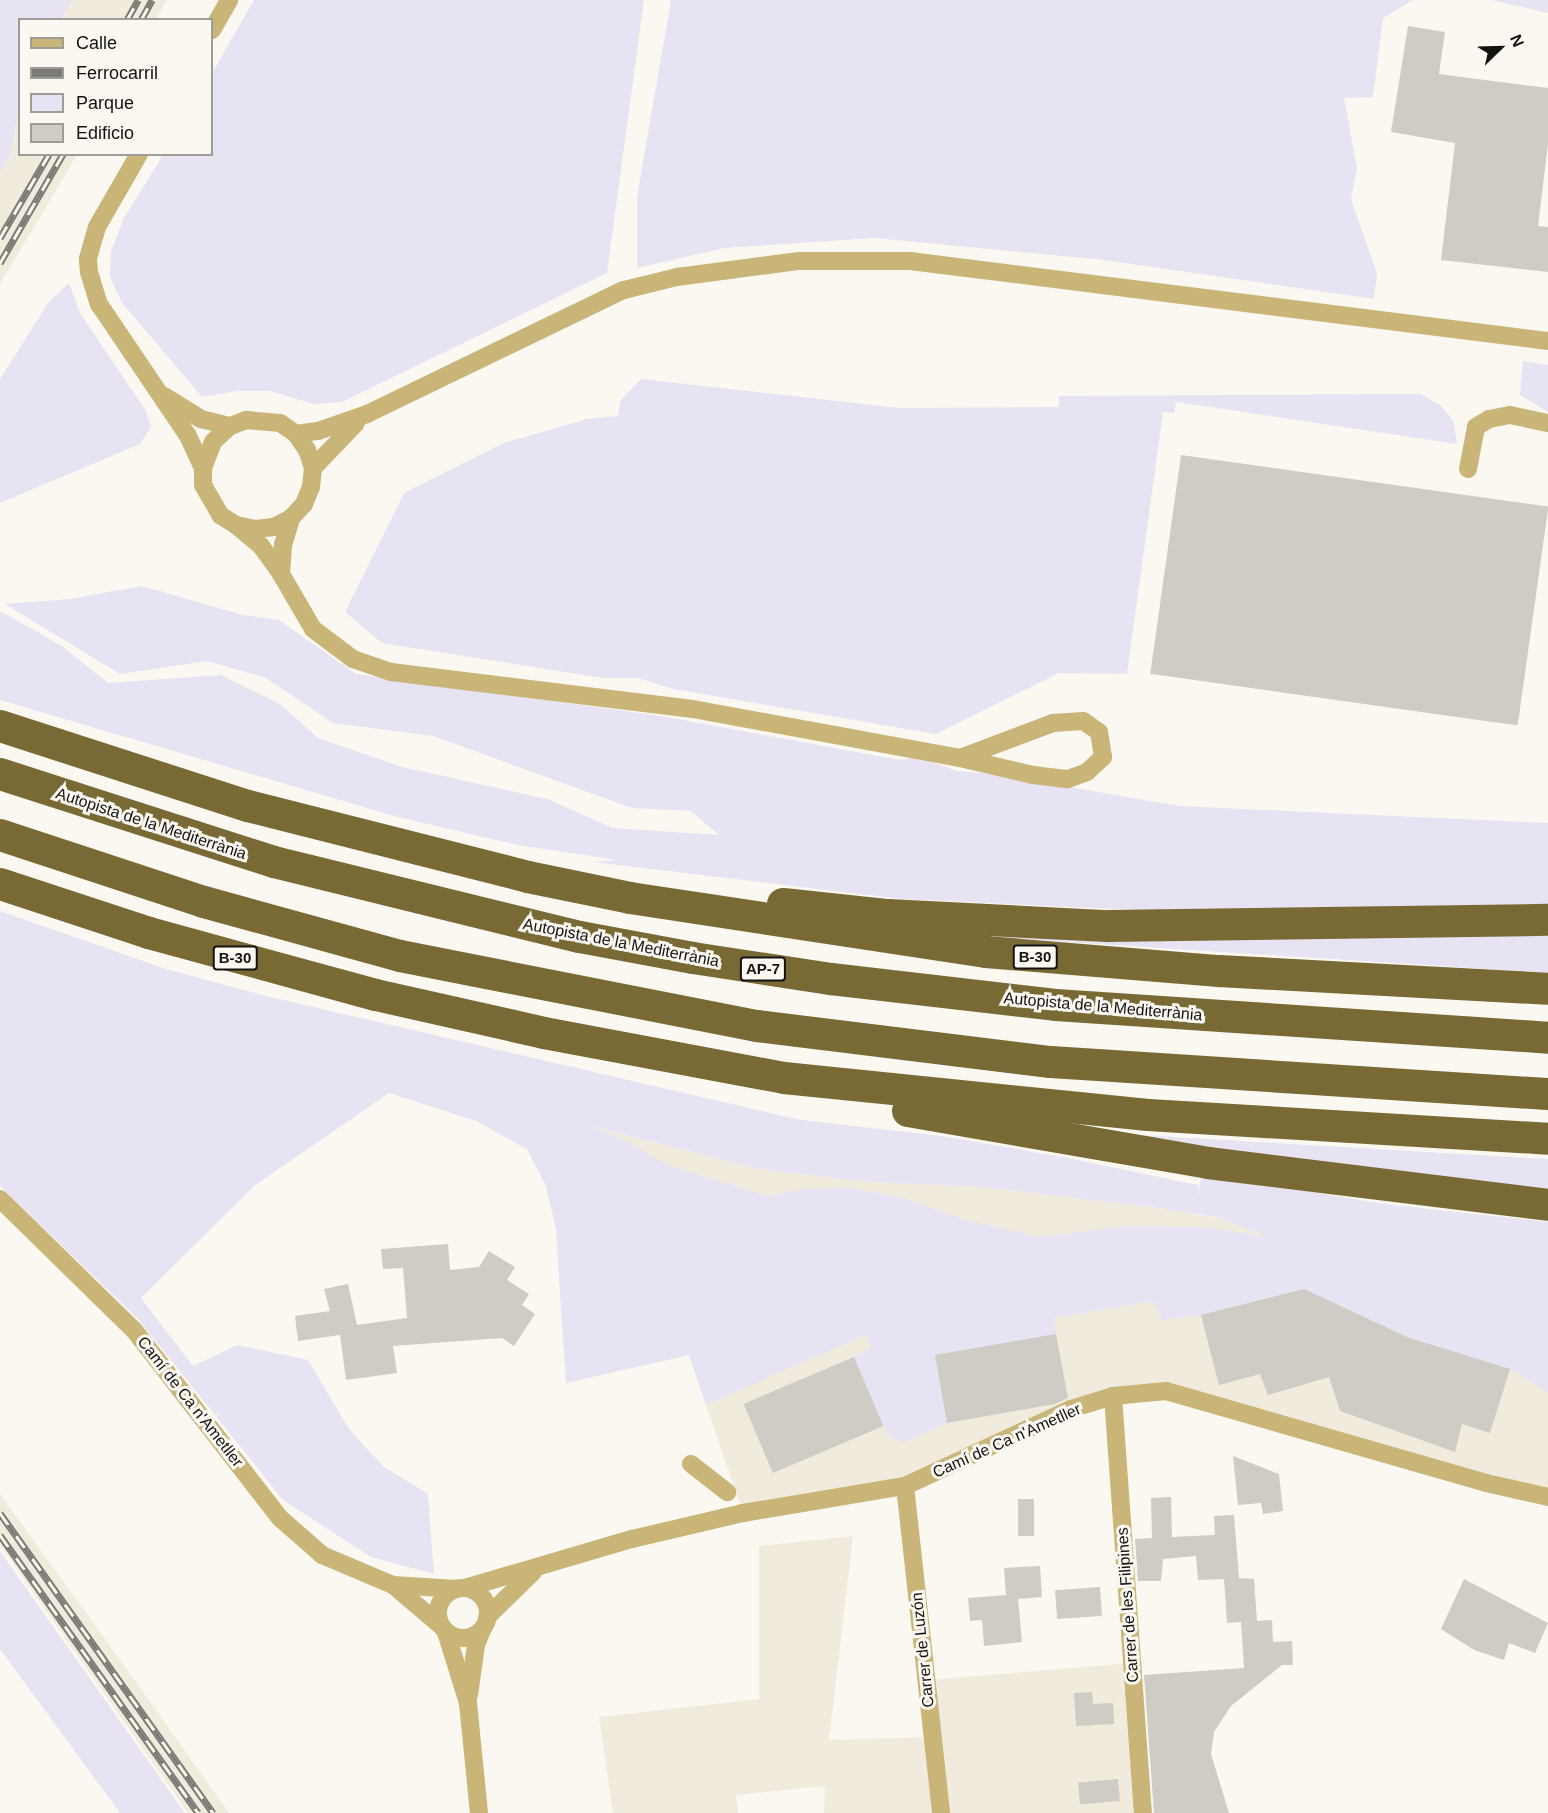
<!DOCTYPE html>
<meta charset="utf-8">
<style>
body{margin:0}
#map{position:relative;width:1548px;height:1813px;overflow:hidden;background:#fbf8f1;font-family:Helvetica,sans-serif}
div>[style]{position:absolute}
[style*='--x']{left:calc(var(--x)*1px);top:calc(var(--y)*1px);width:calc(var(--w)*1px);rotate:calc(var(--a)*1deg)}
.built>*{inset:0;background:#f0ebdd}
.green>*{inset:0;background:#e8e3f3}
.building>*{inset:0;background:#ceccc5;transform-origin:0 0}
.street>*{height:18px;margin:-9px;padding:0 9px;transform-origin:9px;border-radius:9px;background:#c8b577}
.street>.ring{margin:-9px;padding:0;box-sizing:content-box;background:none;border:18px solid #c8b577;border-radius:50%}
.highway>*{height:32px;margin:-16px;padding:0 16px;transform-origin:16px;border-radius:16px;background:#796934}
.rail>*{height:7px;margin-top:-3.5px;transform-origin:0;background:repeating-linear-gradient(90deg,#fbf8f1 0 14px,#7b7a75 0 28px);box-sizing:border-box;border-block:2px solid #7b7a75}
span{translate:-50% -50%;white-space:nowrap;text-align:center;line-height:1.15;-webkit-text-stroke:6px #fbf8f1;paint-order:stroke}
.shield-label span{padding:2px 4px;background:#fbf8f1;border:2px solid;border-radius:4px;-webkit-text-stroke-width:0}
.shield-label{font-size:15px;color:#141311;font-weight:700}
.street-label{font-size:16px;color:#141311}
.legend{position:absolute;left:18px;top:18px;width:195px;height:138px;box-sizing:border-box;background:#fbf8f1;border:2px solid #9f9c97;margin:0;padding:8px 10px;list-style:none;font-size:18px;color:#141311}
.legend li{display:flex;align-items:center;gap:12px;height:30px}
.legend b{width:30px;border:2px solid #9f9c97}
.north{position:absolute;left:1470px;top:18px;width:60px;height:60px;-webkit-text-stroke:4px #fbf8f1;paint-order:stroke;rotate:67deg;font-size:16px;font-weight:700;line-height:24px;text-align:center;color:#141311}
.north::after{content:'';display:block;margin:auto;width:21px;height:27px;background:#141311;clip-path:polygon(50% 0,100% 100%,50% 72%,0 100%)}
</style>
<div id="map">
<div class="built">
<i style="clip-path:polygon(73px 0,167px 0,156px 19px,62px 20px)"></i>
<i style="clip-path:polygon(19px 109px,20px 154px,77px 155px,0 284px,0 173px,10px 155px)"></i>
<i style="clip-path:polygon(587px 1125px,758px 1169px,869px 1182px,983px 1187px,1159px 1208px,1252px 1224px,1548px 1318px,1548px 1496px,1166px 1391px,1113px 1396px,905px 1486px,743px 1513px,689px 1355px,566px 1383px,556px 1229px,546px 1186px,527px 1149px)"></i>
<i style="clip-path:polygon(0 1494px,144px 1693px,229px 1813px,188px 1813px,0 1545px)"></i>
<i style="clip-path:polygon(853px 1536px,829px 1740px,932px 1737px,926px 1680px,1133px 1663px,1143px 1813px,824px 1813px,825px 1786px,736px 1795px,738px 1813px,613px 1813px,599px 1717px,759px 1699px,759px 1546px)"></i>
</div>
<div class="green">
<i style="clip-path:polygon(0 0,73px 0,62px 19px,20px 20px,19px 109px,10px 155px,0 173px)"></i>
<i style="clip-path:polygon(254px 0,644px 0,607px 273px,342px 402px,313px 404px,271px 391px,238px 391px,202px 397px,122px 303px,110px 277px,111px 251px,124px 218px,163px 155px,212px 154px,212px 73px)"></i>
<i style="clip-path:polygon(671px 0,1413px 0,1383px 18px,1373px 97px,1344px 98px,1357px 168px,1351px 199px,1377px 274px,1374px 299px,1104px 260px,875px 238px,725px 248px,637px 268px,637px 197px)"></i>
<i style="clip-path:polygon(1491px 0,1548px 0,1548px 13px)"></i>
<i style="clip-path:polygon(69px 283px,80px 313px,146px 411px,151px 427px,140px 444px,0 503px,0 379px,48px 303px)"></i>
<i style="clip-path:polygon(1523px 361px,1548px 365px,1548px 412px,1520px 395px)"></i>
<i style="clip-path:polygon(641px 379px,899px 408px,1059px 407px,1059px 396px,1421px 394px,1441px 406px,1454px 422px,1457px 444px,1176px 402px,1174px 413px,1163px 412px,1127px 674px,1059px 673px,936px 734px,673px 689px,638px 678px,603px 678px,382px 643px,345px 612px,404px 493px,504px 443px,587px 419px,618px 416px,621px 400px)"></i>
<i style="clip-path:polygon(142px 586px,243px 615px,279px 620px,356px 674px,661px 716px,900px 760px,918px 757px,957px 771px,995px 774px,1179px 806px,1548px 823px,1548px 909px,1179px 912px,901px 899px,593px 862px,618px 860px,517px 845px,398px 817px,0 700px,0 611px,62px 646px,108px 683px,221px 675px,280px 704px,318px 738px,402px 767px,547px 799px,613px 828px,719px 835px,691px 811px,632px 808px,433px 736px,333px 723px,266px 678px,207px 661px,120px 674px,5px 604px,70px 599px)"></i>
<i style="clip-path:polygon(evenodd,0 911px,166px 969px,266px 996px,801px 1120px,942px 1136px,1068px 1158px,1198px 1185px,1198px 1197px,1201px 1174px,1385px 1204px,1548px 1222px,1548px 1393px,1510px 1369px,1407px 1337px,1303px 1289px,1201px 1315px,1162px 1320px,1154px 1301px,1054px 1318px,1056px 1334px,935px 1355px,947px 1423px,905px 1442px,892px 1438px,883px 1426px,854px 1357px,871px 1347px,865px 1335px,706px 1405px,689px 1355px,566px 1383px,556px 1229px,546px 1186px,527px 1149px,476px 1121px,389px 1093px,254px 1186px,141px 1298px,193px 1366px,237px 1345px,308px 1360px,349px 1429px,384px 1467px,428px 1494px,434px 1574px,371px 1557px,283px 1500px,138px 1319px,0 1186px,0 911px,591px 1126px,758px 1169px,869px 1182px,983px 1187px,1159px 1208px,1220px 1218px,1268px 1237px,1204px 1227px,1125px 1226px,1040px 1237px,965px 1220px,907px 1199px,849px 1188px,803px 1189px,767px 1196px,667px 1165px,628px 1141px,591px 1126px)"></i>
<i style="clip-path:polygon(1548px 935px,1548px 973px,973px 936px,1157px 938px)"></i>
<i style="clip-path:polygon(1139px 1135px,1548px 1159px,1548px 1194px,1135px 1140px)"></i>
<i style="clip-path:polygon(0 1551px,59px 1635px,185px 1813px,120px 1813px,0 1649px)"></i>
</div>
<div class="building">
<i style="clip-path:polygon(1408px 26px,1445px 32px,1439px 74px,1548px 88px,1548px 144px,1538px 226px,1548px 227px,1548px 272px,1441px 260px,1455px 143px,1391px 132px)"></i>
<i style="left:1181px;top:455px;width:371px;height:221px;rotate:8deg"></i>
<i style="clip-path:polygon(448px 1244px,450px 1270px,479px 1267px,489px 1251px,515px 1267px,507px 1280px,529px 1294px,522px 1305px,535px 1314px,514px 1346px,502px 1338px,393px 1346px,397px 1373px,346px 1380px,340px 1335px,298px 1341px,295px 1316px,330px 1311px,324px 1289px,348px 1284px,357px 1325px,407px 1318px,403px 1268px,383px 1269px,381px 1249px)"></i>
<i style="clip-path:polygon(1304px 1289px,1407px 1337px,1510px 1369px,1490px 1433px,1462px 1424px,1455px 1452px,1340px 1411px,1329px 1377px,1268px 1395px,1260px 1374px,1219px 1385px,1201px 1315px)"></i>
<i style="clip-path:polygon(1056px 1334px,1068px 1398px,1055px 1404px,947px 1423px,935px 1355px)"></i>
<i style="left:854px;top:1357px;width:75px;height:120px;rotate:67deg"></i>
<i style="clip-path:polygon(1233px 1456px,1279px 1474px,1283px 1511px,1263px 1514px,1261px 1503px,1238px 1505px)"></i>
<i style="clip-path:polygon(1171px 1497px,1172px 1537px,1215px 1535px,1214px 1516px,1234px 1515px,1239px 1578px,1254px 1579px,1257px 1621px,1272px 1620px,1273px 1642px,1292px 1641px,1293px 1665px,1282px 1665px,1231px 1706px,1214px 1732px,1211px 1754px,1229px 1813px,1154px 1813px,1144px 1675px,1244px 1668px,1241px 1622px,1227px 1623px,1224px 1579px,1198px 1580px,1196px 1556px,1163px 1559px,1161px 1581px,1138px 1581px,1135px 1539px,1152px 1538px,1151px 1498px)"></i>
<i style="left:1018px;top:1499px;width:16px;height:37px"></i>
<i style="clip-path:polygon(1040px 1566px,1042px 1597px,1018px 1599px,1022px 1642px,984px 1646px,982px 1620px,970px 1621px,968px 1598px,1006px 1595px,1004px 1568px)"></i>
<i style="clip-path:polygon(1464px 1579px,1548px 1623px,1535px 1653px,1509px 1643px,1504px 1660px,1474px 1650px,1441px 1629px)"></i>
<i style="left:1100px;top:1587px;width:29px;height:45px;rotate:86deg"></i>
<i style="clip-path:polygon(1092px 1692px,1093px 1704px,1113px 1703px,1114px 1724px,1076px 1726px,1074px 1693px)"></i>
<i style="left:1118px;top:1779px;width:22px;height:40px;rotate:85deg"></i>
</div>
<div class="street">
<i style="--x:212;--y:30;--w:34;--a:-60"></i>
<i style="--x:139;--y:154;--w:84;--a:119.9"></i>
<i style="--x:97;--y:227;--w:33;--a:106"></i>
<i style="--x:88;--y:259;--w:13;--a:86"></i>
<i style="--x:89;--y:272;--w:34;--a:73"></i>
<i style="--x:99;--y:304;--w:159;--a:56"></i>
<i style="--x:188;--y:436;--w:35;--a:65"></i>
<i style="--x:164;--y:396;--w:44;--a:31.9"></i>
<i style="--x:201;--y:419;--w:30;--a:14"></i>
<i style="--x:296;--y:434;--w:22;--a:-8"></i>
<i style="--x:318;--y:431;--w:52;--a:-19.1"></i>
<i style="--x:367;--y:414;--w:285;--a:-25.8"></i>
<i style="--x:624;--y:290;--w:55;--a:-13.8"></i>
<i style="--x:677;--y:277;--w:123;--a:-7.5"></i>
<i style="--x:799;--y:261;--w:111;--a:0"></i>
<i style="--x:910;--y:261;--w:643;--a:7.15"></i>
<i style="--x:313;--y:468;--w:19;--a:-108"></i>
<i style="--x:307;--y:450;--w:19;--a:-125"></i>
<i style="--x:296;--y:434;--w:19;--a:-145"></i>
<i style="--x:280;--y:423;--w:34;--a:-175"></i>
<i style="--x:246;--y:420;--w:17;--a:159"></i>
<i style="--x:230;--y:426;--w:23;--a:137"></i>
<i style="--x:213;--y:442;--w:28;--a:111"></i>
<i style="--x:203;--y:468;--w:17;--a:90"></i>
<i style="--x:203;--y:485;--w:34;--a:60"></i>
<i style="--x:220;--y:515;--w:19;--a:32"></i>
<i style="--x:236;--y:525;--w:19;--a:12"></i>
<i style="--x:255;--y:529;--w:19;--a:-6"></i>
<i style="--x:274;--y:527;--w:19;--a:-28"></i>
<i style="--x:291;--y:518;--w:19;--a:-47"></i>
<i style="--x:304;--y:504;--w:18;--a:-68"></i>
<i style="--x:311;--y:487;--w:19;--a:-84"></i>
<i style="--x:313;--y:468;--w:62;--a:-46.3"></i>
<i style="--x:1468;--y:469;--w:43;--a:-79.2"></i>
<i style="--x:1476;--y:427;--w:15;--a:-32"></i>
<i style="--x:1489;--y:419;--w:21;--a:-11"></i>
<i style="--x:1510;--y:415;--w:39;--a:12"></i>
<i style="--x:236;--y:525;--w:33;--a:40"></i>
<i style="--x:261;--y:546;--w:34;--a:54"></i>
<i style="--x:281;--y:574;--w:64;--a:59.8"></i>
<i style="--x:313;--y:629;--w:50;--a:36.9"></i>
<i style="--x:353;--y:659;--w:40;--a:18.9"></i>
<i style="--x:391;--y:672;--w:304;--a:7"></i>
<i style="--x:693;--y:709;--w:271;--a:10.4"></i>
<i style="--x:960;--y:758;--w:75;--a:13.1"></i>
<i style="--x:1033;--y:775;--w:35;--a:7"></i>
<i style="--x:1068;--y:779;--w:20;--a:-20"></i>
<i style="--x:1087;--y:772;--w:22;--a:-43"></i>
<i style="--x:1103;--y:757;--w:25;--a:-99"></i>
<i style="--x:1099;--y:732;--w:19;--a:-145"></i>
<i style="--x:1083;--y:721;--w:30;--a:176"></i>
<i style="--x:1053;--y:723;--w:99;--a:159.4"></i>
<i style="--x:281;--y:574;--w:29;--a:-86"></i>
<i style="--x:283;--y:545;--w:28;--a:-73"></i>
<i style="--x:0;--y:1199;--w:187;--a:44.4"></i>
<i style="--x:134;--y:1330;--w:238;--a:52.2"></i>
<i style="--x:280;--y:1518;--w:56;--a:41.4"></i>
<i style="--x:322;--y:1555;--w:77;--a:22.9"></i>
<i style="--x:393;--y:1585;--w:64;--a:3.6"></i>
<i style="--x:1113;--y:1396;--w:418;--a:85.9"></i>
<i style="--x:691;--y:1464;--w:46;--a:37.9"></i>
<i style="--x:905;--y:1486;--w:329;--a:83.7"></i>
<i style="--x:393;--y:1585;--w:62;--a:40.4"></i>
<i style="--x:465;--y:1588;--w:174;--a:-16.4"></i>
<i style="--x:632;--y:1539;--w:114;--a:-13.2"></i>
<i style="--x:743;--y:1513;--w:164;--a:-9.5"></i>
<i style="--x:905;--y:1486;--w:183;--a:-24.9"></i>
<i style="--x:1071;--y:1409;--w:44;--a:-17.2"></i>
<i style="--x:1113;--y:1396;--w:53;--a:-5.4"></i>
<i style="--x:1166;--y:1391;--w:333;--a:16"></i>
<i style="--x:1486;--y:1483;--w:64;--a:12.7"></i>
<i class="ring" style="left:438px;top:1588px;width:32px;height:32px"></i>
<i style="--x:487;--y:1617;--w:64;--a:-44.4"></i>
<i style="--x:446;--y:1632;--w:74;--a:72.8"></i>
<i style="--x:468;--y:1703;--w:111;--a:84.3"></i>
<i style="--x:469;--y:1695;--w:50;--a:-82"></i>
<i style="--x:476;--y:1645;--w:16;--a:-68"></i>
</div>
<div class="highway">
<i style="--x:0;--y:726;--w:261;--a:17.9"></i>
<i style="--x:248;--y:806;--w:289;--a:14.2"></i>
<i style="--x:528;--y:877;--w:104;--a:11.6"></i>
<i style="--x:630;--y:898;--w:360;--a:8.6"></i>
<i style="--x:986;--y:952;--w:234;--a:4.7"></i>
<i style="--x:1219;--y:971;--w:329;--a:3.1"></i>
<i style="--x:0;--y:774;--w:288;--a:17.8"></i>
<i style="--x:274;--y:862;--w:315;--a:13.8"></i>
<i style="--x:580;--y:937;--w:115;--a:10.5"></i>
<i style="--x:693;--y:958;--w:140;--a:8.7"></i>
<i style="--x:831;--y:979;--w:226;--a:6.6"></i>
<i style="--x:1056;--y:1005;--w:493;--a:3.8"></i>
<i style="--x:0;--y:835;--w:215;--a:18.2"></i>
<i style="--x:204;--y:902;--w:203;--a:15.4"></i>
<i style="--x:400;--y:956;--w:364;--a:11.1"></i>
<i style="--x:757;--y:1026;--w:296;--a:7"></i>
<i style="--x:1051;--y:1062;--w:498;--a:3.7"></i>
<i style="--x:0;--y:884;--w:157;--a:18.2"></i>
<i style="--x:149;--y:933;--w:235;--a:15.3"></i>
<i style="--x:376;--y:995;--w:172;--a:12.7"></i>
<i style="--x:544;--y:1033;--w:244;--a:10.6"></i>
<i style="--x:784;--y:1078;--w:366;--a:5.8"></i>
<i style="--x:1148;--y:1115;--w:401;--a:3.4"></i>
<i style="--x:783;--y:904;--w:106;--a:6"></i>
<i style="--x:888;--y:915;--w:220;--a:2.9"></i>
<i style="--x:1108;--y:926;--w:440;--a:-0.8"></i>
<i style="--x:908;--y:1111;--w:304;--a:9.8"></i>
<i style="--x:1208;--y:1163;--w:343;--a:7"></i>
</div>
<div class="rail">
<i style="--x:127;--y:20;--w:23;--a:-61"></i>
<i style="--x:141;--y:20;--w:23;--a:-61"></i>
<i style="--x:0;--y:238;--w:97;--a:-59.7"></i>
<i style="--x:0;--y:263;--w:126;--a:-60"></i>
<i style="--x:0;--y:1513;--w:368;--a:54.6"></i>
<i style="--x:0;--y:1535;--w:341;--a:54.5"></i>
</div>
<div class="shield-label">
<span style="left:1035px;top:957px">B-30</span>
<span style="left:235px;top:958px">B-30</span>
<span style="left:763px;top:969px">AP-7</span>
</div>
<div class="street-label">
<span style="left:151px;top:824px;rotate:18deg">Autopista de la Mediterrània</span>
<span style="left:621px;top:943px;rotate:11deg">Autopista de la Mediterrània</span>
<span style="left:1103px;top:1007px;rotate:5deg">Autopista de la Mediterrània</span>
<span style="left:190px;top:1402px;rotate:52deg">Camí de Ca n'Ametller</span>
<span style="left:1007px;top:1441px;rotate:-24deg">Camí de Ca n'Ametller</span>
<span style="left:1128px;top:1605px;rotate:-94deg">Carrer de les Filipines</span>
<span style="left:923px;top:1650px;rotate:-96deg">Carrer de Luzón</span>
</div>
<ul class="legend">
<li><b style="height:8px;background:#c8b577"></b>Calle</li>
<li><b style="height:8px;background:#7b7a75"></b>Ferrocarril</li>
<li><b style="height:16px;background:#e8e3f3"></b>Parque</li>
<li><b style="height:16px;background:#ceccc5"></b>Edificio</li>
</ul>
<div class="north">N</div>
</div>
